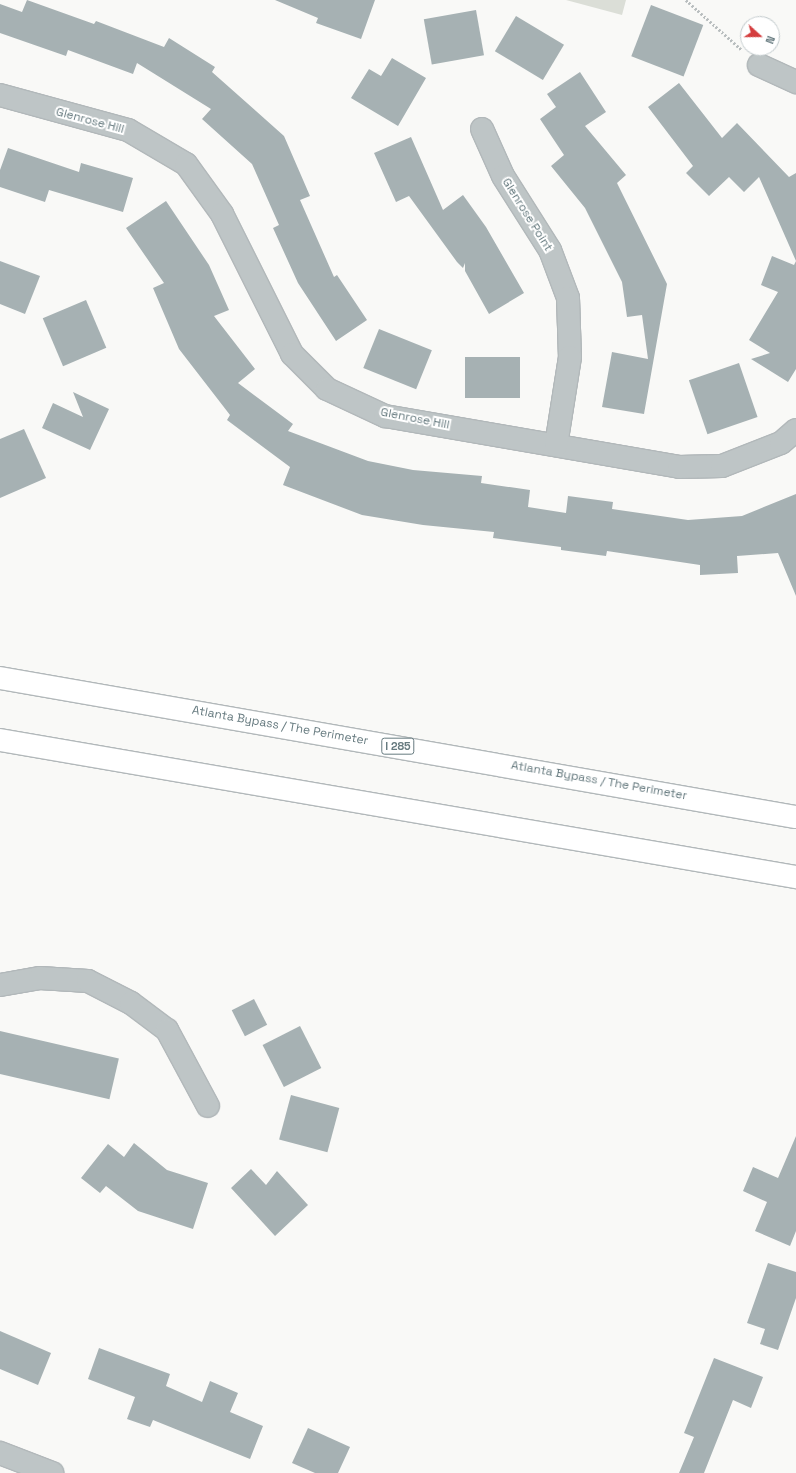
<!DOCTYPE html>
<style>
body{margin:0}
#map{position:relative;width:796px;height:1473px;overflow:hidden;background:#f9f9f7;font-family:"Space Grotesk",sans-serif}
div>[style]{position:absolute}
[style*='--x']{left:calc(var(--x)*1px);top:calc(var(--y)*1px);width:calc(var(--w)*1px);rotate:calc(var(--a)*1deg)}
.green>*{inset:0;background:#dbded7}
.building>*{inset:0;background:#a6b1b3;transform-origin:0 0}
.path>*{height:2.5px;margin-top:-1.25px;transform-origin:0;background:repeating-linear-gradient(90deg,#b9bebf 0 2px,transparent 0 4px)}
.roads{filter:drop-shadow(1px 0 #b2b8ba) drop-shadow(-1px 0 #b2b8ba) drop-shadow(0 1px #b2b8ba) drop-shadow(0 -1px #b2b8ba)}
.minor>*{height:22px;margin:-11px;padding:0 11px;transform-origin:11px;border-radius:11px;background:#bec5c6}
.motorway>*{height:22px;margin:-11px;padding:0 11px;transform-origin:11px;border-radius:11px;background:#fff}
span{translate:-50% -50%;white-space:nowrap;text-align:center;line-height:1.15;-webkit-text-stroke:4px #fff;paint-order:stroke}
.shield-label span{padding:1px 3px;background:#fff;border:1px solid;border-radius:3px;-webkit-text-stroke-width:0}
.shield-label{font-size:11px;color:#667a7f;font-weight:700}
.street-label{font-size:12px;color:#667a7f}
.north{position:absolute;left:740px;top:16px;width:40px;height:40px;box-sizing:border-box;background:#fff;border:1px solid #c2cacc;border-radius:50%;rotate:111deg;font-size:11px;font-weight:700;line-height:16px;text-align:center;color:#667a7f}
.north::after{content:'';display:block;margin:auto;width:14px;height:18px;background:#d43d3e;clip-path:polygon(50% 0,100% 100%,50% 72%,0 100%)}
</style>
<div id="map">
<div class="green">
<i style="clip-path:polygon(566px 0,626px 0,622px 15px)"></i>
</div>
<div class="building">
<i style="clip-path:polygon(27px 0,94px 24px,96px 21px,164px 47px,169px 38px,215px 67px,212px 72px,284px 136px,310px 196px,300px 200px,334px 277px,337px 275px,367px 320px,336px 341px,298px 283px,273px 228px,279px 225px,252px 164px,202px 119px,211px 109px,137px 63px,133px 74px,68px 50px,66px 56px,0 33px,0 4px,22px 12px)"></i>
<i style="clip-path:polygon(275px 0,375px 0,361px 39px,316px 23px,318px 18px)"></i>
<i style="left:651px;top:5px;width:56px;height:55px;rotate:21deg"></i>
<i style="left:476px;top:10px;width:46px;height:53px;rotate:80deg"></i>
<i style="left:516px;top:16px;width:56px;height:41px;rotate:31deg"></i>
<i style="clip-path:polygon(392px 58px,426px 78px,398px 126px,351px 98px,369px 69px,381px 76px)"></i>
<i style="clip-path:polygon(580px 72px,606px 112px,585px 126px,626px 175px,617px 183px,667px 284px,644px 414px,602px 407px,612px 352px,648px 359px,642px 315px,627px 317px,622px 282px,585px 208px,551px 166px,564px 155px,540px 119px,556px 107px,547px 94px)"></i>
<i style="clip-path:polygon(679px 83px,722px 138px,737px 123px,789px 177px,796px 173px,796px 261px,759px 177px,744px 192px,729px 177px,709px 196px,686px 173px,693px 166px,648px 107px)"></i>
<i style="clip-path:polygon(411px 137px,443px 210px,463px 195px,486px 227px,524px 293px,489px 314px,465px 271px,465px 263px,463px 268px,457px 262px,409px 196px,396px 202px,374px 153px)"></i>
<i style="clip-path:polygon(8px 148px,79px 172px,81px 163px,133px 178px,123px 212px,49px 190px,45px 202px,0 187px,0 170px)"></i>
<i style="clip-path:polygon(166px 201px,209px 265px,229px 310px,214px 316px,255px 369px,238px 383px,293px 424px,288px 431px,368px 461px,413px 470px,482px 476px,481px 483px,530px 490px,528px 507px,566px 513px,568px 496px,613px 502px,612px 509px,688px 520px,742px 516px,796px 494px,796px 596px,778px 553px,737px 556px,738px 573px,700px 575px,700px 565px,607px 551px,606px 556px,561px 550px,561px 547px,493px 538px,494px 532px,423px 525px,362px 515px,283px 485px,290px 467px,227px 420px,230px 415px,179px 349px,153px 288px,164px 283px,126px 228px)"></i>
<i style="clip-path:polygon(772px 256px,794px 265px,796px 261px,796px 369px,788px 382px,751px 359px,770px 353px,749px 340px,778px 292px,761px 285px)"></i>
<i style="clip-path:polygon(0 261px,40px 276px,25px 314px,0 304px)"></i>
<i style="left:86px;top:300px;width:52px;height:47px;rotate:67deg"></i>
<i style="left:379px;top:329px;width:57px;height:42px;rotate:22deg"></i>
<i style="left:465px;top:357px;width:55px;height:41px"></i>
<i style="left:739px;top:363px;width:57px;height:53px;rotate:71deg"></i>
<i style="clip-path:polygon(73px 392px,109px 409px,90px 450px,42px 428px,53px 403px,83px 417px)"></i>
<i style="clip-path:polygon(24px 429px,46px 478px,0 498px,0 439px)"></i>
<i style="left:254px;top:999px;width:29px;height:25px;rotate:63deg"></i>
<i style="left:300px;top:1026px;width:47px;height:42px;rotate:63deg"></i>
<i style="left:0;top:1031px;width:122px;height:42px;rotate:13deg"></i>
<i style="left:291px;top:1095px;width:50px;height:46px;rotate:15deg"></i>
<i style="clip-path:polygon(796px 1136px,796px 1231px,790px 1246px,755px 1231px,767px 1202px,743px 1191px,753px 1167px,778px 1178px)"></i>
<i style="clip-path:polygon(134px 1143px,167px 1170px,208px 1183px,193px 1229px,138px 1211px,106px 1186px,100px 1193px,81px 1178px,108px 1144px,124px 1157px)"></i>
<i style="clip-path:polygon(251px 1169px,266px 1185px,277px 1171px,308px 1205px,275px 1236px,231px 1188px)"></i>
<i style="clip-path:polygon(768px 1263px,796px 1272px,796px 1298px,778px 1350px,760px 1344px,765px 1329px,747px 1323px)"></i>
<i style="clip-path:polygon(0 1331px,51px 1353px,38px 1385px,0 1369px)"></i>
<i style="clip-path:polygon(99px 1348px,170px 1374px,166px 1386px,202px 1402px,210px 1381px,238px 1393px,230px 1412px,263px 1426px,250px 1459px,153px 1420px,150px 1427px,127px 1419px,135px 1397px,88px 1379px)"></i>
<i style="clip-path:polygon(714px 1358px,763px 1377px,751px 1408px,733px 1400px,704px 1473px,679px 1473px,694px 1437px,684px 1433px)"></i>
<i style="clip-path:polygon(308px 1428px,350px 1447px,338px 1473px,315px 1473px,292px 1463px)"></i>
</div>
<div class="path">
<i style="--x:686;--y:0;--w:75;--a:41.8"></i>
</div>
<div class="roads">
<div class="minor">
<i style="--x:759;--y:65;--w:41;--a:24.7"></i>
<i style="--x:0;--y:95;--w:133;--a:15.3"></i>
<i style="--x:128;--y:130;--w:67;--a:30.4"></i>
<i style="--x:186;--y:164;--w:62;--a:54.2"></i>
<i style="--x:222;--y:214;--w:157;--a:63.4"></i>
<i style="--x:292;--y:354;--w:49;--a:45"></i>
<i style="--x:327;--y:389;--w:64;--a:25"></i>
<i style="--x:385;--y:416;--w:298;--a:9.8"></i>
<i style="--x:679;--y:467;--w:43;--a:-1.3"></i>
<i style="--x:722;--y:466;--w:63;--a:-21.3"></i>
<i style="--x:781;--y:443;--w:20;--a:-41"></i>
<i style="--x:482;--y:129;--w:51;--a:65.9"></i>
<i style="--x:503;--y:176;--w:88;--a:57.6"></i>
<i style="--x:550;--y:250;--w:51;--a:69.4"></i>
<i style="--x:568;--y:298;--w:59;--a:88.1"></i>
<i style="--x:570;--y:357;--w:89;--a:99"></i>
<i style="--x:0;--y:985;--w:41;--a:-9.9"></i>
<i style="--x:40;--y:978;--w:48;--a:3.6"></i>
<i style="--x:88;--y:981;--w:48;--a:27.1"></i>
<i style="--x:131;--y:1003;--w:45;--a:36.9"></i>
<i style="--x:167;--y:1030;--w:86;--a:61.7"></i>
<i style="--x:0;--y:1453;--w:56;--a:21"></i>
</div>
<div class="motorway">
<i style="--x:0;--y:678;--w:808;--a:9.91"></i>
<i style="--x:0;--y:740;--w:808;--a:9.77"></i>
</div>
</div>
<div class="shield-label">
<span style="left:398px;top:746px">I 285</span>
</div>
<div class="street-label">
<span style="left:90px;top:121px;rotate:15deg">Glenrose Hill</span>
<span style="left:527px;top:215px;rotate:58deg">Glenrose Point</span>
<span style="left:415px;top:419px;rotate:11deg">Glenrose Hill</span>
<span style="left:280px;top:726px;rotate:10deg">Atlanta Bypass / The Perimeter</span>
<span style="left:599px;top:781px;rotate:10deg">Atlanta Bypass / The Perimeter</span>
</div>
<div class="north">N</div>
</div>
